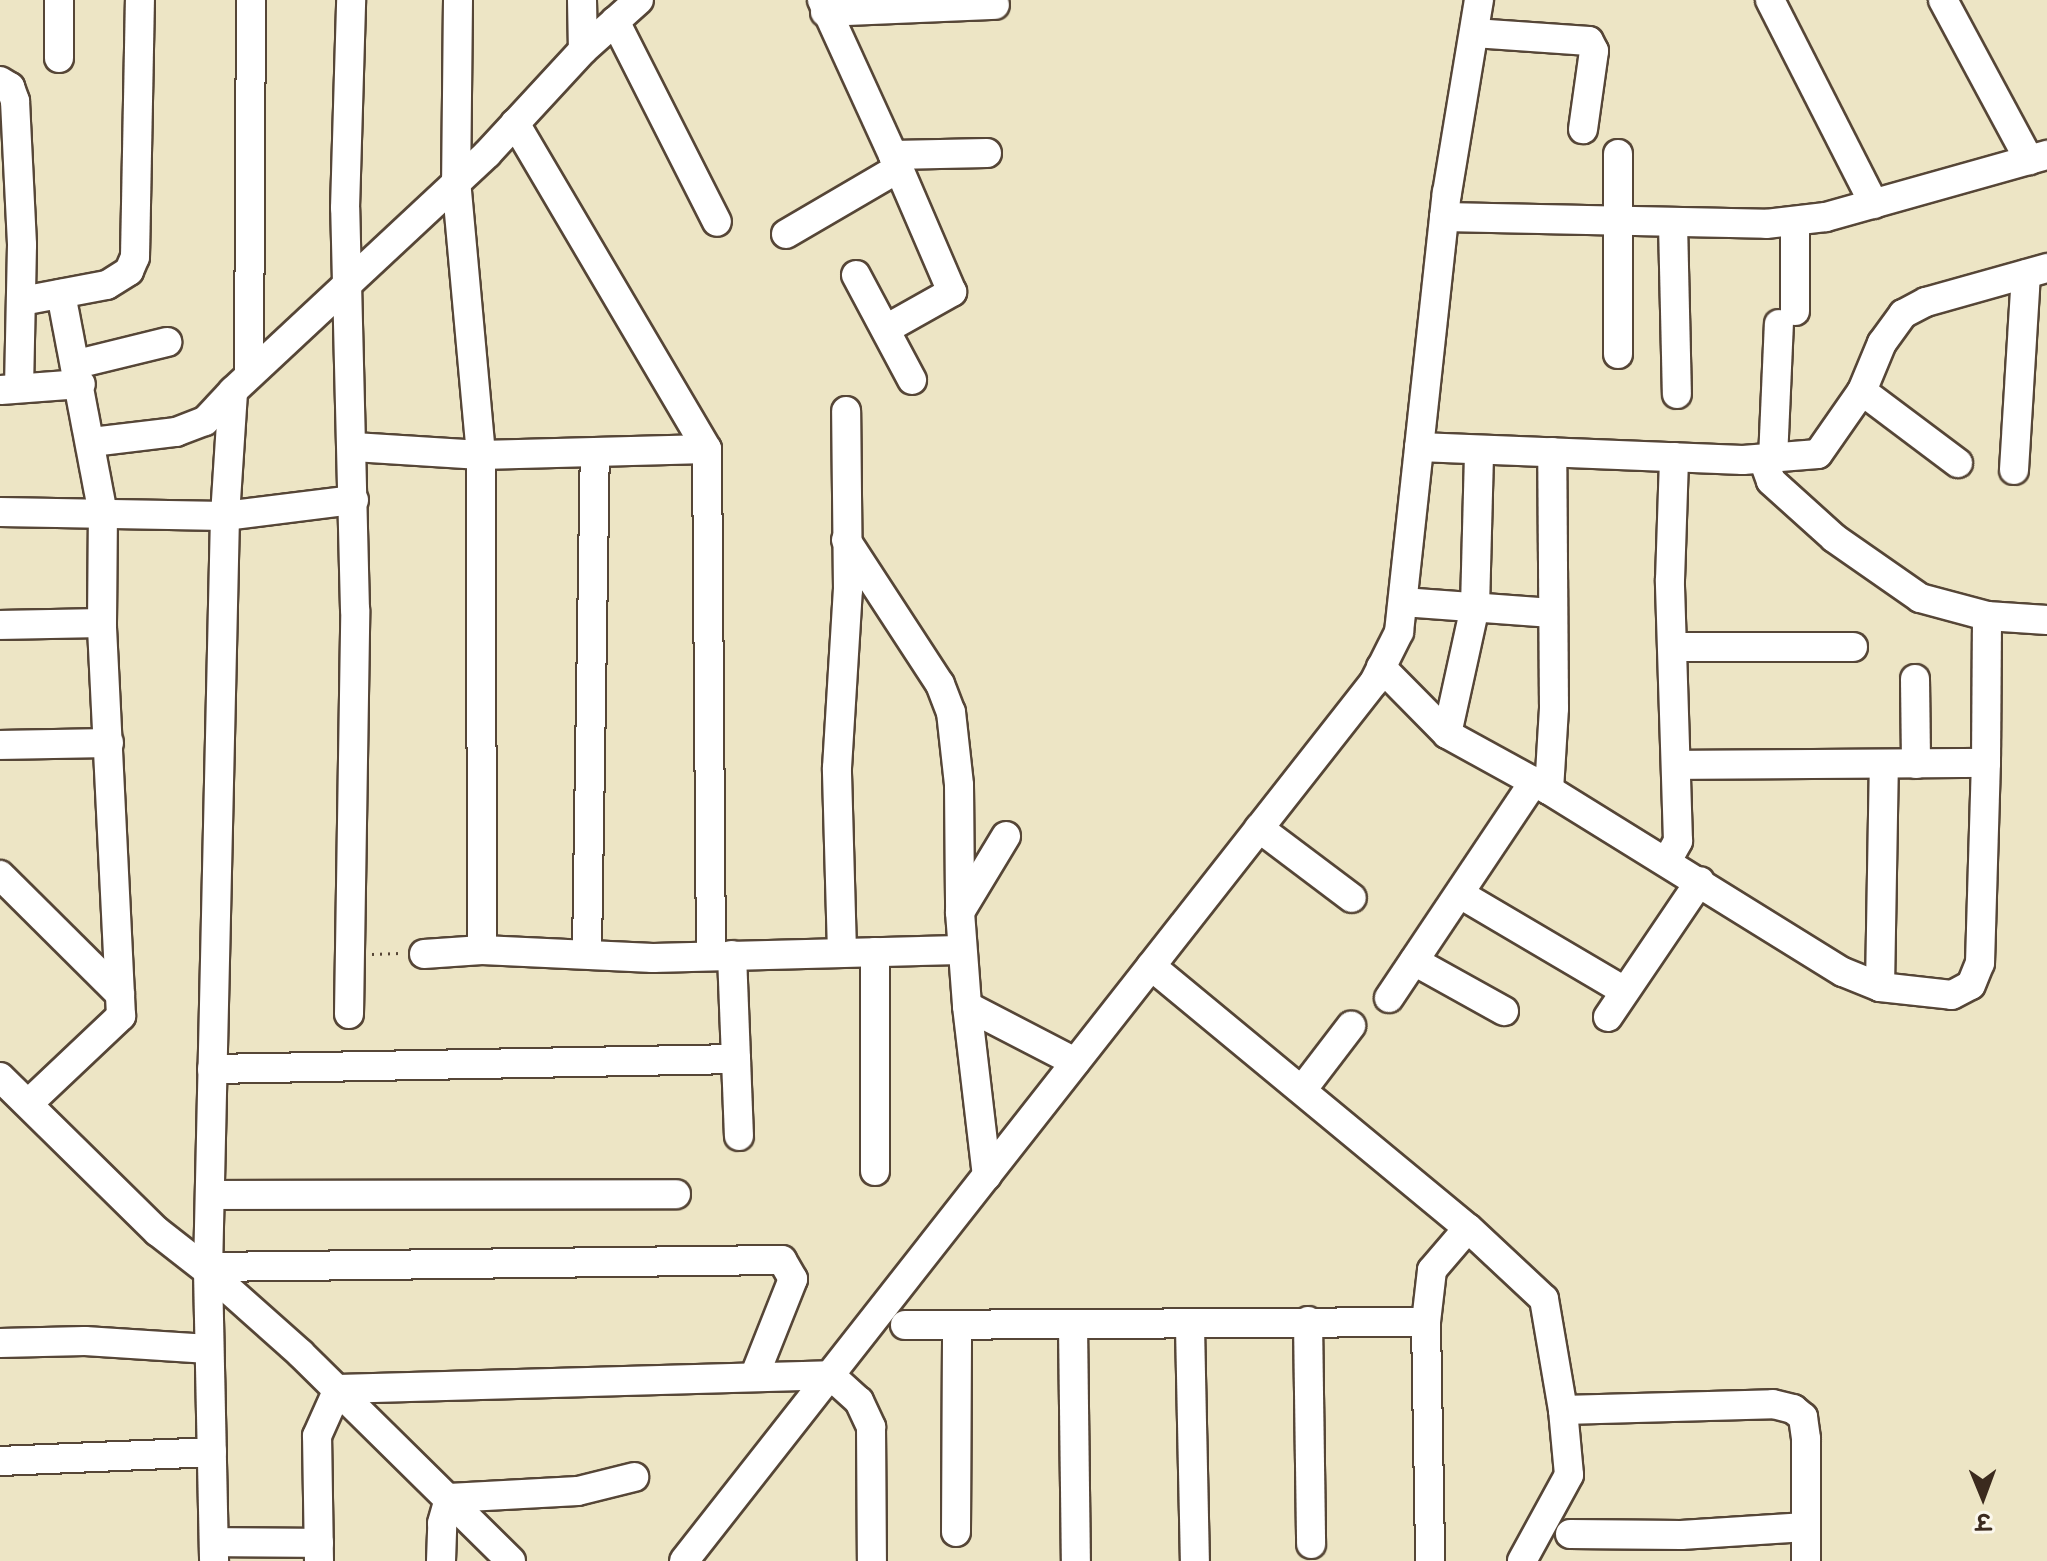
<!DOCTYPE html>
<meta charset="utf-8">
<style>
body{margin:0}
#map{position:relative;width:2047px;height:1561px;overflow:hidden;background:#ede5c5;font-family:"Shantell Sans","Playpen Sans Deva",sans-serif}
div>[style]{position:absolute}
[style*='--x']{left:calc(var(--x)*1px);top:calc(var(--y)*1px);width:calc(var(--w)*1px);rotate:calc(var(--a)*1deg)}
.path>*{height:3px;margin-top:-1.5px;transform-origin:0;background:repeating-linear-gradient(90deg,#564637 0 2px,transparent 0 8px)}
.roads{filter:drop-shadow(2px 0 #564637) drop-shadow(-2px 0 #564637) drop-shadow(0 2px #564637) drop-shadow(0 -2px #564637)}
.minor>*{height:28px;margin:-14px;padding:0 14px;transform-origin:14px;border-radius:14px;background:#fff}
span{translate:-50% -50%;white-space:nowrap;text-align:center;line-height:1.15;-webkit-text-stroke:6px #fbf7ec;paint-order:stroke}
.north{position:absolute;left:1943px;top:1457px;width:80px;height:80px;-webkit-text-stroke:6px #fbf7ec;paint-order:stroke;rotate:179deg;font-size:22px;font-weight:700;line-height:32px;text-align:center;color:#3b2a1e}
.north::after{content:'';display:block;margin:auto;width:28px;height:36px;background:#3b2a1e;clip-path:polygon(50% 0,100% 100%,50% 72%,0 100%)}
</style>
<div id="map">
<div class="path">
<i style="--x:372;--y:954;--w:28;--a:-2"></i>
</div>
<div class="roads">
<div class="minor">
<i style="--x:458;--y:0;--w:180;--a:90.6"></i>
<i style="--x:456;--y:180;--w:276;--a:84.8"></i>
<i style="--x:481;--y:455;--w:495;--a:89.9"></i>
<i style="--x:482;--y:950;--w:171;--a:2.7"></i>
<i style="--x:653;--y:958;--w:307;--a:-1.5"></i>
<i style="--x:582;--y:0;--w:50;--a:88.9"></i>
<i style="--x:822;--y:0;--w:170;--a:65.4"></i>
<i style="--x:893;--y:155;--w:94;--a:-1.2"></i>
<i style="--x:1770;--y:0;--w:229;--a:63"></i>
<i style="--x:1943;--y:0;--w:182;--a:61.7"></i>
<i style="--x:825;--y:12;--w:170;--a:-2.4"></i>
<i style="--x:615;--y:21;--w:225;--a:63.1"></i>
<i style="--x:1474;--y:33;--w:115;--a:4"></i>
<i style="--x:1589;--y:41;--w:11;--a:63"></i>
<i style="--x:1594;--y:51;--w:79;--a:98"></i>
<i style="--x:59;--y:58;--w:58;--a:-90"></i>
<i style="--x:0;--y:81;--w:12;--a:31"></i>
<i style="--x:10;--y:87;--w:15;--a:70"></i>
<i style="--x:15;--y:101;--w:144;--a:87.2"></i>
<i style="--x:22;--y:245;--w:143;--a:91.2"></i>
<i style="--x:515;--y:123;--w:378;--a:59.5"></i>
<i style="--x:1618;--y:154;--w:200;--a:90"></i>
<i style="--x:1444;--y:217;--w:322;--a:1.2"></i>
<i style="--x:1766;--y:224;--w:60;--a:-6.7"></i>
<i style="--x:1826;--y:217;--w:230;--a:-15.7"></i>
<i style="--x:1795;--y:221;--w:90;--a:90"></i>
<i style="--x:1673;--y:223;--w:171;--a:88.7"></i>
<i style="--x:786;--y:234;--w:131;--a:-30.3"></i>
<i style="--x:856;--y:275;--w:119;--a:61.9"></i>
<i style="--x:22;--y:301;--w:86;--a:-10.7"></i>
<i style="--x:107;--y:285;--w:26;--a:-32"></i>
<i style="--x:129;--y:271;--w:15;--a:-67"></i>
<i style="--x:135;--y:257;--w:257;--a:-88.9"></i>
<i style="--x:886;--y:329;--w:76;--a:-29.3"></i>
<i style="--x:952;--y:292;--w:149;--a:-113.3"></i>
<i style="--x:77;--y:364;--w:93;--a:-13.7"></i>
<i style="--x:249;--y:371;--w:371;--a:-89.7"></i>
<i style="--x:1;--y:390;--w:80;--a:-4.3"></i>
<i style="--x:1862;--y:391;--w:120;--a:36.9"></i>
<i style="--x:92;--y:442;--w:85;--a:-6.8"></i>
<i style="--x:176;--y:432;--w:31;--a:-21"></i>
<i style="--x:205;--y:421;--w:41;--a:-47"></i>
<i style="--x:354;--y:447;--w:127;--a:3.6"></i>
<i style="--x:481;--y:455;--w:226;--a:-1.5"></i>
<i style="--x:707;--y:449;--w:507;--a:89.55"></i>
<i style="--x:1419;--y:447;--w:324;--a:2.3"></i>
<i style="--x:1743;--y:460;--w:75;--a:-4.6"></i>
<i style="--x:1818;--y:454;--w:77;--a:-55.1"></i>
<i style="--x:1862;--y:391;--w:52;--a:-67.4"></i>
<i style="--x:1882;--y:343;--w:36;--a:-54"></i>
<i style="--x:1903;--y:314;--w:26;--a:-28"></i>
<i style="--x:1926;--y:302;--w:126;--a:-15.7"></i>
<i style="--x:1763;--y:459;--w:23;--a:70"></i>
<i style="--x:1771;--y:481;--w:85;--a:42.1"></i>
<i style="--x:1834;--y:538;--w:105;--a:34.9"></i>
<i style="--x:1920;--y:598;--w:69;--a:15"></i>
<i style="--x:1987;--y:616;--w:60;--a:3.8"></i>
<i style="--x:1773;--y:459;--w:135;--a:-87.5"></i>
<i style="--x:2014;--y:470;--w:196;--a:-86.5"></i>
<i style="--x:0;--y:512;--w:225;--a:1"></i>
<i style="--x:225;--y:516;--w:130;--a:-7.1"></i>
<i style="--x:846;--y:540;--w:172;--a:56.9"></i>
<i style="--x:940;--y:684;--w:30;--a:69"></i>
<i style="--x:951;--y:712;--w:73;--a:83.7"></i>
<i style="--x:959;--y:785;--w:127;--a:89.5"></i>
<i style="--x:1403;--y:602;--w:149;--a:4.2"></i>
<i style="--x:0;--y:625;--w:102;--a:-1.1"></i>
<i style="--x:1673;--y:647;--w:180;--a:0"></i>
<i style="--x:1381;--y:667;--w:94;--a:45.4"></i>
<i style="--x:1447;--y:734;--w:116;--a:28.8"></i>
<i style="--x:1549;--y:790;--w:82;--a:-86.5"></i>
<i style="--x:1554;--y:708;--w:256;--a:-90.4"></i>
<i style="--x:1915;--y:679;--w:85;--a:89.3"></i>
<i style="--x:1447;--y:734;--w:130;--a:-77.6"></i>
<i style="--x:1475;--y:607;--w:157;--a:-88.5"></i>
<i style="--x:0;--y:745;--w:109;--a:-1.1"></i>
<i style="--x:1676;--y:765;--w:310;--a:-0.4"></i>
<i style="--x:1986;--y:763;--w:147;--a:-89.6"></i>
<i style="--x:1549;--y:790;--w:346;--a:31.8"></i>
<i style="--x:1843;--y:972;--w:40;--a:22"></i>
<i style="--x:1880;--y:987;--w:223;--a:-89"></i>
<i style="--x:1259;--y:828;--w:116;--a:37"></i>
<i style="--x:1006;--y:836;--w:89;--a:121.2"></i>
<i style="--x:960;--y:912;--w:94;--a:85.7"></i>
<i style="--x:967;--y:1006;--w:122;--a:27.4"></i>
<i style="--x:1667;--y:861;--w:23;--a:-61"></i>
<i style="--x:1678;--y:841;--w:261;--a:-91.8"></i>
<i style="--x:1670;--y:580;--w:123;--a:-88.1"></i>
<i style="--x:0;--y:875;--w:169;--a:44.8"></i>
<i style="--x:1460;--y:894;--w:191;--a:30.5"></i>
<i style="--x:587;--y:951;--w:497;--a:-89.1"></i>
<i style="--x:842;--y:952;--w:184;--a:-91.6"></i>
<i style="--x:837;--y:768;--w:178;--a:-86.5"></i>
<i style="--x:848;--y:590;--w:179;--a:-90.6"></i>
<i style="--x:875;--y:952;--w:219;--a:90"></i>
<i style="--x:424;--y:954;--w:58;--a:-3.9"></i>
<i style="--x:1414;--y:961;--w:103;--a:29.1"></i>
<i style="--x:1151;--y:966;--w:411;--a:39.6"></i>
<i style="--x:1880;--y:987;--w:72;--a:6.3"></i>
<i style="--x:1952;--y:995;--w:21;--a:-28"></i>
<i style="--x:1971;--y:985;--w:24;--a:-68"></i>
<i style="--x:1980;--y:963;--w:200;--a:-88.3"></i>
<i style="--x:1389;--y:998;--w:261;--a:-56.2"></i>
<i style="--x:967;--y:1006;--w:171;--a:83.3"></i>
<i style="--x:349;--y:1014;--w:404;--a:-89.1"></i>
<i style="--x:355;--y:610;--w:402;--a:-91.4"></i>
<i style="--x:345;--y:208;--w:208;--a:-88.3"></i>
<i style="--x:1608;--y:1017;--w:164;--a:-55.9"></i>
<i style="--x:736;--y:1059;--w:77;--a:87.8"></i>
<i style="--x:212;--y:1069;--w:524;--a:-1.09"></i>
<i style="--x:736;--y:1059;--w:104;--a:-92.2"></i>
<i style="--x:0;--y:1077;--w:221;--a:44.5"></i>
<i style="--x:158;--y:1232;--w:63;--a:38"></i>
<i style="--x:208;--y:1271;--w:290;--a:88.8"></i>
<i style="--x:1302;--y:1090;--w:81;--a:-52.6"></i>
<i style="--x:29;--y:1103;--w:127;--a:-43.4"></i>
<i style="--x:121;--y:1016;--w:393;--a:-92.8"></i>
<i style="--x:102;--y:623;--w:109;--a:-89.5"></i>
<i style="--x:103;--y:514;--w:224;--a:-100.8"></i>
<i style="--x:210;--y:1195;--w:466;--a:-0.1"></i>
<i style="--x:207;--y:1267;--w:575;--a:-0.7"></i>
<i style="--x:782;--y:1260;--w:22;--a:60"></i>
<i style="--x:793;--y:1279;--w:105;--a:111.7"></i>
<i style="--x:1308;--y:1321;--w:223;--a:89.2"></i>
<i style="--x:1426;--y:1322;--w:239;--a:89"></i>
<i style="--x:905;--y:1325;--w:521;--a:-0.33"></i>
<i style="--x:1426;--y:1322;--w:52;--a:-83.4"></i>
<i style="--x:1432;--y:1270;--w:55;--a:-49.4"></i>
<i style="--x:1468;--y:1228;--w:104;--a:43.1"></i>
<i style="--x:1544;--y:1299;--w:113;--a:80.3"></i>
<i style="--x:1563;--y:1410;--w:65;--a:84.7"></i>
<i style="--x:1569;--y:1475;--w:98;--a:118.7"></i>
<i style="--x:1073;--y:1325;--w:236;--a:89.3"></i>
<i style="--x:1190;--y:1327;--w:234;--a:88.8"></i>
<i style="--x:0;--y:1343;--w:85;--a:-1.3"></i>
<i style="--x:85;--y:1341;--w:124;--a:3.7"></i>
<i style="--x:338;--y:1389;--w:492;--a:-1.6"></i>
<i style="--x:830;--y:1375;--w:39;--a:42"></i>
<i style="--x:859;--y:1401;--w:29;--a:65"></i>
<i style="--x:871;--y:1427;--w:134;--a:89.6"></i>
<i style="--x:1563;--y:1410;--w:210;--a:-1.6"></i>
<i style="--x:1773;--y:1404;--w:21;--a:14"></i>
<i style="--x:1793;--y:1409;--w:13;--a:39"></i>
<i style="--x:1803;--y:1417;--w:22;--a:82"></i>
<i style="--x:1806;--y:1439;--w:122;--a:90"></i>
<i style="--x:0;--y:1461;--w:212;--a:-2.4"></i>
<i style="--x:956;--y:1532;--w:206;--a:-89.7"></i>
<i style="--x:1570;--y:1534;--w:111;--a:0.5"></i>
<i style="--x:1681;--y:1535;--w:125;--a:-3.7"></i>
<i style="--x:214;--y:1542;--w:105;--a:0.5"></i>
<i style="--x:319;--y:1561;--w:125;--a:-90.9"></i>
<i style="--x:317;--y:1436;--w:51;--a:-65.9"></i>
<i style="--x:441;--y:1561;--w:38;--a:-88"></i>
<i style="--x:442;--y:1523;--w:26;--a:-74"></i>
<i style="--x:449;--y:1498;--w:129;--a:-3.1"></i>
<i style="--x:578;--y:1491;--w:58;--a:-14"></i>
<i style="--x:511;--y:1561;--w:296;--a:-135.4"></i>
<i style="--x:300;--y:1353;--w:123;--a:-138.3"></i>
<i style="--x:208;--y:1271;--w:755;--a:-88.71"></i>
<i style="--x:225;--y:516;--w:125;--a:-86.3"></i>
<i style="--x:233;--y:391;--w:347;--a:-43"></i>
<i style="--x:487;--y:154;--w:142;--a:-47.3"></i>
<i style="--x:583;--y:50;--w:75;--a:-41.8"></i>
<i style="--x:684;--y:1561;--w:1117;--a:-51.87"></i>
<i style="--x:1374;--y:682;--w:56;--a:-63.4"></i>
<i style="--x:1399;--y:632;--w:442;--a:-83.8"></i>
<i style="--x:1447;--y:193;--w:196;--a:-80.6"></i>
</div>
</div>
<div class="north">उ</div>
</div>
